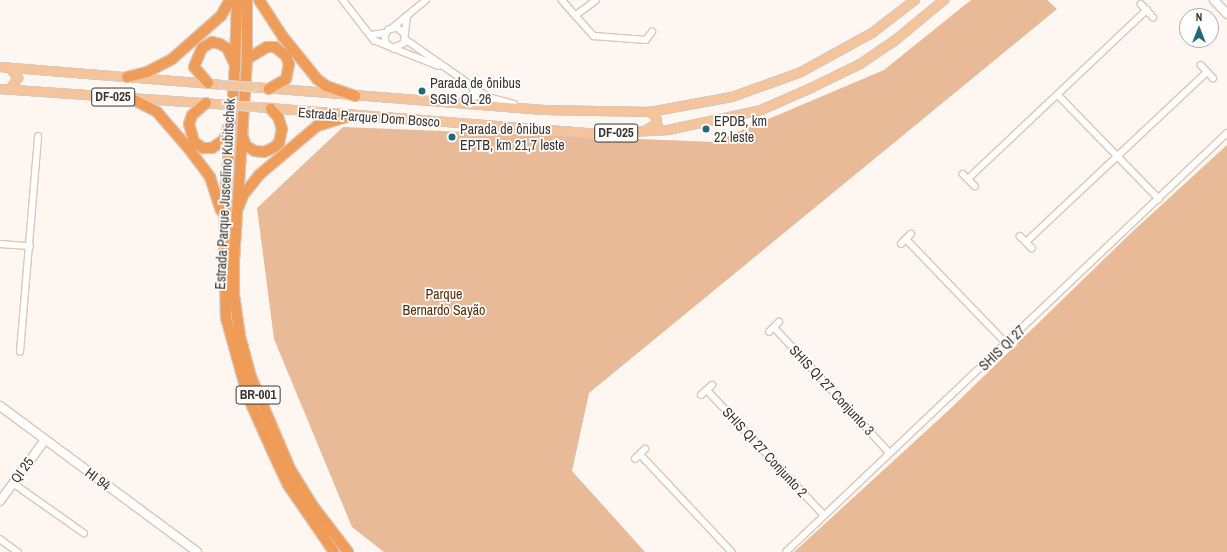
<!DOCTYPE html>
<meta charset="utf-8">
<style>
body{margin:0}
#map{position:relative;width:1227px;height:552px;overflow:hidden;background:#fef6f0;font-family:"Archivo Narrow",sans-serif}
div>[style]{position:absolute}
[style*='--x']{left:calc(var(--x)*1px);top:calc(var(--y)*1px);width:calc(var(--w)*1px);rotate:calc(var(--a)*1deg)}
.green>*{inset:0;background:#e8ba98}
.roads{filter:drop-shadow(1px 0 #dbc7b8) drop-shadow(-1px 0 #dbc7b8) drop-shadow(0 1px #dbc7b8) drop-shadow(0 -1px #dbc7b8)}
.street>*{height:5.5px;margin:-2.75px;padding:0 2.75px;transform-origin:2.75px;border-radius:2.75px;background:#fff}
.secondary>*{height:8px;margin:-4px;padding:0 4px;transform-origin:4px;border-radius:4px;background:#fff}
.primary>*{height:8px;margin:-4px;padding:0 4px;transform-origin:4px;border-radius:4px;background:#f5c49b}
.highway>*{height:10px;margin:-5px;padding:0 5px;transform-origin:5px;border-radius:5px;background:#ef9c59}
.bridges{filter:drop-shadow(1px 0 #d8d6d5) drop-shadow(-1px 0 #d8d6d5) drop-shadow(0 1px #d8d6d5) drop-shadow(0 -1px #d8d6d5)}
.primary-bridge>*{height:8px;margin:-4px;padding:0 4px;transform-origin:4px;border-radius:4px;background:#f5c49b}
.dots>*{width:11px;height:11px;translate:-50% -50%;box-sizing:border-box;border:2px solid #fff;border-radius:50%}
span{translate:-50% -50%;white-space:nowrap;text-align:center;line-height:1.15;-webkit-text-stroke:3.5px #fff;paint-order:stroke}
.shield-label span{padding:1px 3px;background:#fff;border:1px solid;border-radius:3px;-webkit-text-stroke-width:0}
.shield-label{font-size:13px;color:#3c342e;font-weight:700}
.poi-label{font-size:14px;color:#3c342e}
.left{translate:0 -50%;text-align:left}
.street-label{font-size:14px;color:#3c342e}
.park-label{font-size:14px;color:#562e06}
.north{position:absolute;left:1179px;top:8px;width:40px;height:40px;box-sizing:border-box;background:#fff;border:1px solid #b1aeab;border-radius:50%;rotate:0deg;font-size:11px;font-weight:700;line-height:16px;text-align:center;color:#3c342e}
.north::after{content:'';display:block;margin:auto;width:14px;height:18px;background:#25687a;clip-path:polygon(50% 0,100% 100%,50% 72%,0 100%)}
</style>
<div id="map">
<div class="green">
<i style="clip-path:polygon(971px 0,1047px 0,1057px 9px,589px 393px,572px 471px,645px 552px,384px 552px,352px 527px,274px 339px,257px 208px,343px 127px,714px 142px,884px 70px)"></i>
<i style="clip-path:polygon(1227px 145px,1227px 552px,794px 552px,949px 410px,1132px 232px)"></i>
</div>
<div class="roads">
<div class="street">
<i style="--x:343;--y:0;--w:51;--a:52.2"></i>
<i style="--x:374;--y:40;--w:15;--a:23"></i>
<i style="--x:562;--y:0;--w:48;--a:48.4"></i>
<i style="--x:594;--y:36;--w:52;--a:4.4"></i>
<i style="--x:646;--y:40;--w:10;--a:-53"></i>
<i style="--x:1141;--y:4;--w:18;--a:47"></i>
<i style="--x:575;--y:16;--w:26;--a:-37"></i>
<i style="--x:391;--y:29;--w:45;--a:-39.6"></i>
<i style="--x:404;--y:34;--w:9;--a:-139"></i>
<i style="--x:397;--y:28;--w:8;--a:166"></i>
<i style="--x:389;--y:30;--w:7;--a:124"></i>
<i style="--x:385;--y:36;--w:7;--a:82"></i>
<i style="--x:386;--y:43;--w:9;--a:36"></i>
<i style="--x:393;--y:48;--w:12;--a:-24"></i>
<i style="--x:404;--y:43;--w:27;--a:-84"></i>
<i style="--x:371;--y:35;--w:15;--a:-8"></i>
<i style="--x:405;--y:39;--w:101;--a:34.9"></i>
<i style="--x:488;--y:97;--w:27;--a:15"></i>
<i style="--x:393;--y:48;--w:49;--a:21.4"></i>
<i style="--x:1201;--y:65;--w:18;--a:47"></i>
<i style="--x:1058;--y:95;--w:145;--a:45.8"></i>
<i style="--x:467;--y:104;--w:11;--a:-41"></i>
<i style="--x:475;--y:97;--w:11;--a:-105"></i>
<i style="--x:963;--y:174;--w:17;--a:45"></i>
<i style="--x:968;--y:179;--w:246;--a:-43.4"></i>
<i style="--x:1020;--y:236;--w:17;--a:45"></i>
<i style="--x:906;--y:239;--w:144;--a:46.1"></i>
<i style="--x:1026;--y:242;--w:248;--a:-43.2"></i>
<i style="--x:0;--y:244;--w:30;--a:4"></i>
<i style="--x:901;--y:244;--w:14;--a:-45"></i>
<i style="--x:774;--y:327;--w:171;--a:47.4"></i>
<i style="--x:769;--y:332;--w:14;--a:-45"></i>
<i style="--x:20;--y:352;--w:216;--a:-85.2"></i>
<i style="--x:707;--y:390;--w:171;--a:46.9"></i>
<i style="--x:701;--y:395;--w:15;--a:-42"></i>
<i style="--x:640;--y:454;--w:134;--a:46.8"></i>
<i style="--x:635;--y:459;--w:14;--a:-45"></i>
<i style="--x:13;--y:483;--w:87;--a:35.2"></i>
<i style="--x:0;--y:539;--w:22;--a:36"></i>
<i style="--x:786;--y:552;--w:608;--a:-43.53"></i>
</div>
<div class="secondary">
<i style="--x:1214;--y:0;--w:19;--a:47"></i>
<i style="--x:0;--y:406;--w:245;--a:36.5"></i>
<i style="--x:0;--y:501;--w:76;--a:-53.6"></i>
</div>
<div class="primary">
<i style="--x:0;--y:67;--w:226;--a:4.6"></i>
<i style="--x:10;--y:68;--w:13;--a:51"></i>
<i style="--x:18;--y:78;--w:14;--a:126"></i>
<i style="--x:252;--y:87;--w:293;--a:4.5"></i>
<i style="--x:544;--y:110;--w:106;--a:1.1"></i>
<i style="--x:650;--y:112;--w:83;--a:-10.4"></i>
<i style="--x:732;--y:97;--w:73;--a:-19.9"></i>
<i style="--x:801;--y:72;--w:81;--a:-28.8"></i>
<i style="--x:872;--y:33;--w:54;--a:-37.5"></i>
<i style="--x:0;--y:89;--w:227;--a:4"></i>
<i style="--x:256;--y:107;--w:341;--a:4.5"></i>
<i style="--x:596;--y:134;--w:72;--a:-3.2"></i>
<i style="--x:668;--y:130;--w:95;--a:-12.1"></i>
<i style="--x:761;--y:110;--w:55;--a:-23.7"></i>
<i style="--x:811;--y:88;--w:55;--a:-26.1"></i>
<i style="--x:860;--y:64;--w:40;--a:-34"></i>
<i style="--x:893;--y:42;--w:66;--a:-39.5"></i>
<i style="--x:646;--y:130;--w:13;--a:-29"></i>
<i style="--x:657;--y:124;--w:7;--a:-98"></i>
<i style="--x:656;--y:117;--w:8;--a:-140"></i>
</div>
<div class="highway">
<i style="--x:237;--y:0;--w:67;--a:91.7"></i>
<i style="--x:235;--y:67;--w:150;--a:94.2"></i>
<i style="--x:224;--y:217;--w:101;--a:88.9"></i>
<i style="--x:226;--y:318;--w:82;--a:74.4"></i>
<i style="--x:248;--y:397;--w:61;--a:65.9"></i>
<i style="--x:273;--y:453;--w:35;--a:65"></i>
<i style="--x:288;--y:485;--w:81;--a:55.5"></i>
<i style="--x:247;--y:0;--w:59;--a:90"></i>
<i style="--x:247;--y:59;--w:199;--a:93.7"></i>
<i style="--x:234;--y:258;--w:37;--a:90"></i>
<i style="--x:234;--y:295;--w:41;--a:81.7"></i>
<i style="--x:240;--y:336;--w:42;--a:75"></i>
<i style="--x:251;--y:377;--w:100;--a:67"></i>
<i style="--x:290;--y:469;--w:44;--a:58.1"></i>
<i style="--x:313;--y:506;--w:58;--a:52.7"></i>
<i style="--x:259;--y:0;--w:44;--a:57"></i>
<i style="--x:283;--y:37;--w:54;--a:51"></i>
<i style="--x:317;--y:79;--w:11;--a:38"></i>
<i style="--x:326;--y:86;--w:31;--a:19"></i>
<i style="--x:247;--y:59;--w:23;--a:-31"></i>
<i style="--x:267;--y:47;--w:8;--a:0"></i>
<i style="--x:275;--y:47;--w:14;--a:39"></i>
<i style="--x:286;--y:56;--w:9;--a:69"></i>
<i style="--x:289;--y:64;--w:15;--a:101"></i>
<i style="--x:286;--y:79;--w:20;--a:150"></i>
<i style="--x:127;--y:77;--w:21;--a:-14"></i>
<i style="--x:147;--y:72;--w:28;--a:-27"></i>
<i style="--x:172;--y:59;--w:65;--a:-41.3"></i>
<i style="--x:221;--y:16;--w:18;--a:-61"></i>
<i style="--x:208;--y:83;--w:21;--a:-131"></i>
<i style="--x:194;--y:67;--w:21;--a:-67"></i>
<i style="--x:202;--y:48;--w:12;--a:-31"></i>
<i style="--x:212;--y:42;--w:8;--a:14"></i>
<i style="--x:220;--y:44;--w:8;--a:30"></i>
<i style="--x:227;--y:48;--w:17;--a:65"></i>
<i style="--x:130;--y:98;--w:30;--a:27"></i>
<i style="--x:157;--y:112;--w:49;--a:49.1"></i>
<i style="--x:189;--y:149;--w:35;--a:53"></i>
<i style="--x:210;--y:177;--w:35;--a:72"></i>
<i style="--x:206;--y:103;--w:18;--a:139"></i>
<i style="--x:192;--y:115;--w:9;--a:108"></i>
<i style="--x:189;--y:124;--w:19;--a:74"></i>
<i style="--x:194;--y:142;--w:11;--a:34"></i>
<i style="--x:203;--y:148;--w:9;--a:0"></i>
<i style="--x:212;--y:148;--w:14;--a:-34"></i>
<i style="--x:224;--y:140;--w:13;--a:-72"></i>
<i style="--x:242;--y:135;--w:12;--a:70"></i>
<i style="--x:246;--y:146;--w:10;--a:29"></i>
<i style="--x:255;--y:151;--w:9;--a:6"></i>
<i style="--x:264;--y:152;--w:10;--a:-24"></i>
<i style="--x:273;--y:148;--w:8;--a:-40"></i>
<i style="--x:279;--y:143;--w:14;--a:-78"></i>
<i style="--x:282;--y:129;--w:13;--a:-108"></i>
<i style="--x:278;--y:117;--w:11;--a:-131"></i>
<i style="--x:239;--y:206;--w:12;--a:-70"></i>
<i style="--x:243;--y:195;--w:26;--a:-51"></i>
<i style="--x:259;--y:175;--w:76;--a:-40.2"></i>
<i style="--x:317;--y:126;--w:34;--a:-17"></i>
</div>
</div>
<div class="bridges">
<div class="primary-bridge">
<i style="--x:225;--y:85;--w:27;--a:4"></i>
<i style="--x:226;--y:105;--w:30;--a:4"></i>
</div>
</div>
<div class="dots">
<i style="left:422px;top:91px;background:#25687a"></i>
<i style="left:706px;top:129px;background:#25687a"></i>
<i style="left:452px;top:137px;background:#25687a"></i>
</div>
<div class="shield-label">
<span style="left:113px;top:97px">DF-025</span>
<span style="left:616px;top:133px">DF-025</span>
<span style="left:258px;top:395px">BR-001</span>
</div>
<div class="poi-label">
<span class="left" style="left:430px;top:91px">Parada de ônibus<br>SGIS QL 26</span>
<span class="left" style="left:714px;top:129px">EPDB, km<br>22 leste</span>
<span class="left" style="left:460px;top:137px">Parada de ônibus<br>EPTB, km 21,7 leste</span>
</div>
<div class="street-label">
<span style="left:369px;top:117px;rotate:4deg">Estrada Parque Dom Bosco</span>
<span style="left:225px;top:194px;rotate:-87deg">Estrada Parque Juscelino Kubitschek</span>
<span style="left:1002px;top:348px;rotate:-44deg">SHIS QI 27</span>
<span style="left:832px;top:390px;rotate:47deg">SHIS QI 27 Conjunto 3</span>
<span style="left:765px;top:452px;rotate:47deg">SHIS QI 27 Conjunto 2</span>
<span style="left:22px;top:470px;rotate:-54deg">QI 25</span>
<span style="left:98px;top:479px;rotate:37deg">HI 94</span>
</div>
<div class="park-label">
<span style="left:444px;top:302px">Parque<br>Bernardo Sayão</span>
</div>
<div class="north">N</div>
</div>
